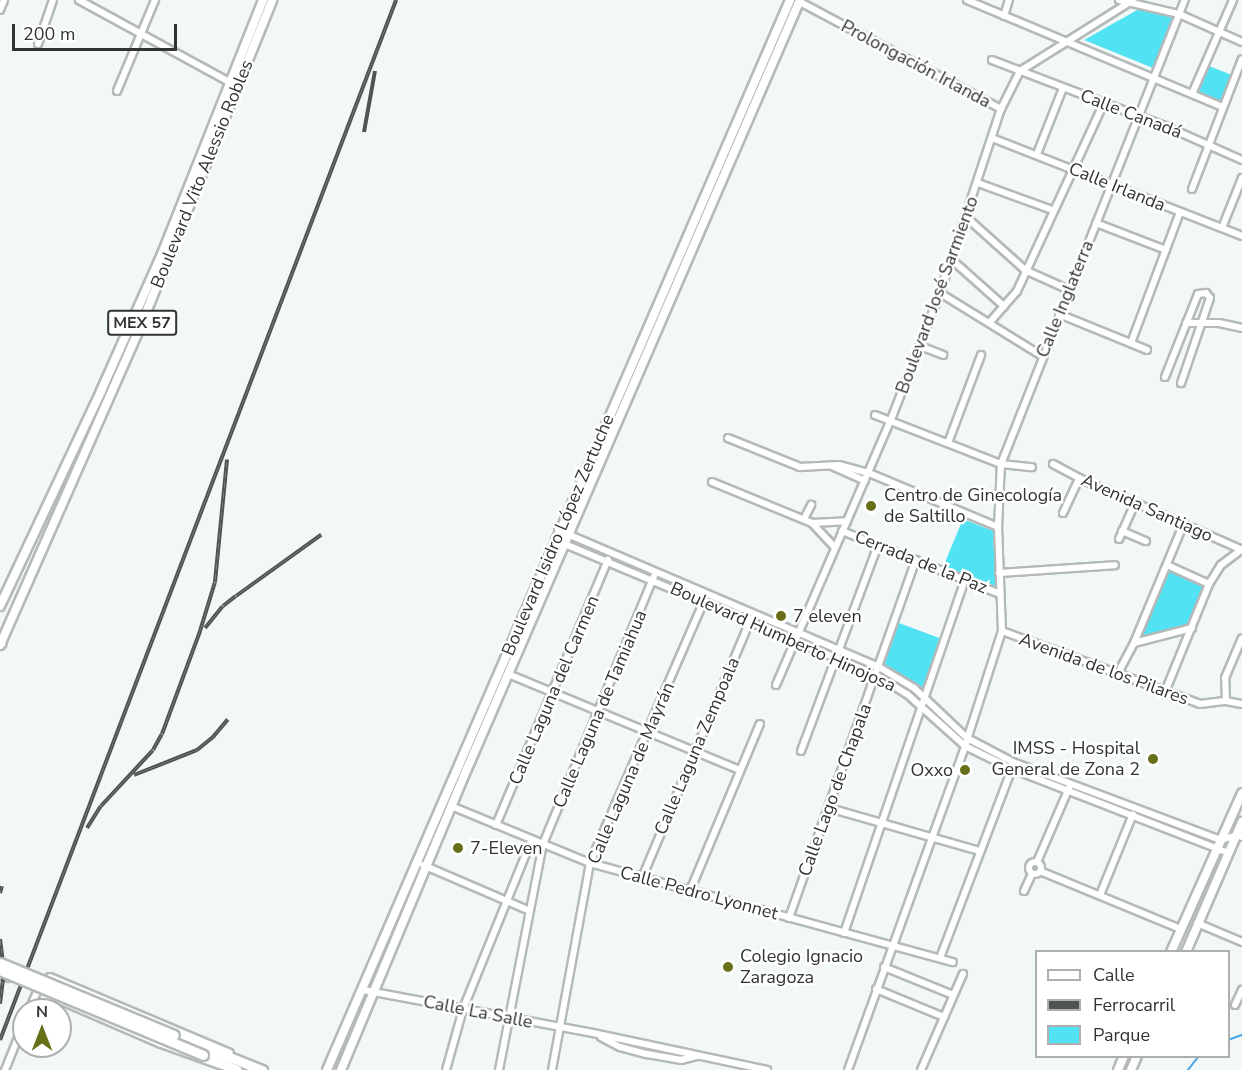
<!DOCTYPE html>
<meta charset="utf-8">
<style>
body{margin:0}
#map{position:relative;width:1242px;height:1070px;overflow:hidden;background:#f2f7f8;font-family:"Nunito Sans",sans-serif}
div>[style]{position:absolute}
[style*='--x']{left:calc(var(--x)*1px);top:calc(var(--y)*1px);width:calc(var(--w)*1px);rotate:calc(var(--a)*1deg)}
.green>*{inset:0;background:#51e3f4}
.stream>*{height:1.5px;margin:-0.75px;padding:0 0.75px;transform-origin:0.75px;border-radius:0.75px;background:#4da5e3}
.roads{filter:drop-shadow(2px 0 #b4b9b9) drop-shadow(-2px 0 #b4b9b9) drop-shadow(0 2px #b4b9b9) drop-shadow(0 -2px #b4b9b9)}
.minor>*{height:6px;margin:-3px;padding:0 3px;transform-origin:3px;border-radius:3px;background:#fff}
.minor>.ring{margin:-3px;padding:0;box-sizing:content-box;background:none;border:6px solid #fff;border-radius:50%}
.major>*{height:8px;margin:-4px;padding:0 4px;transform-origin:4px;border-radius:4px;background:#fff}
.highway>*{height:9px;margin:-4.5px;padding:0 4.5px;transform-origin:4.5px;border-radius:4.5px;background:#fff}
.rail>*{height:4px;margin-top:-2px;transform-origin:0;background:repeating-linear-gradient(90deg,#fff 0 4.5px,#505353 0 9px);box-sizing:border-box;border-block:2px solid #505353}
.bridges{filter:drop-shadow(2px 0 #b4b9b9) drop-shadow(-2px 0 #b4b9b9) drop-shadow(0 2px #b4b9b9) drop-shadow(0 -2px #b4b9b9)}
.highway-bridge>*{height:9px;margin:-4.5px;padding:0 4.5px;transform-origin:4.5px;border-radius:4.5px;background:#fff}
.dots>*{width:16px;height:16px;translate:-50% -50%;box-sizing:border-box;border:3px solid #fff;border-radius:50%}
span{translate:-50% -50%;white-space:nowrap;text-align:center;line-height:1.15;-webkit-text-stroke:5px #fff;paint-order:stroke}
.shield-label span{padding:2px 4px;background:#fff;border:2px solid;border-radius:4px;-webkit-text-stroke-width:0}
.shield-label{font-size:16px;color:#323434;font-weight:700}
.street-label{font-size:18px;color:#323434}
.poi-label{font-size:18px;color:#323434}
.left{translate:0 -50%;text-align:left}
.right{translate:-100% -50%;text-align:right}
.legend{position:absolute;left:1035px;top:950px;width:195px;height:108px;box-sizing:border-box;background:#fff;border:2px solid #adaeae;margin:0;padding:8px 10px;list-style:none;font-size:18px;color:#323434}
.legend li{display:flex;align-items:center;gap:12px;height:30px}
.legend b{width:30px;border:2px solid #adaeae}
.north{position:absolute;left:12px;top:998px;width:60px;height:60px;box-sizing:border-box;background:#fff;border:2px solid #adaeae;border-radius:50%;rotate:0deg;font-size:16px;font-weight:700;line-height:24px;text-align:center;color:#323434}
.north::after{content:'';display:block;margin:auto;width:21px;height:27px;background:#677018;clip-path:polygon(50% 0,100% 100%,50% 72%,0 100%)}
.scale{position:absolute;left:12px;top:24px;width:165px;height:27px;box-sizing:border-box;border:3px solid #323434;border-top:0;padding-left:8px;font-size:18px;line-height:21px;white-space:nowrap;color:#323434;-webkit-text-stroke:4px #fff;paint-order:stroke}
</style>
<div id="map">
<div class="green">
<i style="clip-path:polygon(1139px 9px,1174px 17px,1153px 68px,1084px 40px)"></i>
<i style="clip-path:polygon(1209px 66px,1232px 75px,1222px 102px,1196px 91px)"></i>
<i style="clip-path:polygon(963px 519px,993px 531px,996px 587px,943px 567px)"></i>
<i style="clip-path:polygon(1170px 570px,1206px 586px,1189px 624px,1141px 637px)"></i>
<i style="clip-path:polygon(899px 623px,942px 639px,922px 690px,883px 668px)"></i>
</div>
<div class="stream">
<i style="--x:1228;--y:1040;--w:15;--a:-20"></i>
<i style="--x:1188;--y:1070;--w:18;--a:-52"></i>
</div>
<div class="roads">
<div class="minor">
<i style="--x:79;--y:0;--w:173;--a:28.6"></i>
<i style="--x:967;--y:0;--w:277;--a:22.7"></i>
<i style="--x:1119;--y:0;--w:62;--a:13.1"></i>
<i style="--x:1179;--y:14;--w:69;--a:24"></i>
<i style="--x:800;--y:2;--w:228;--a:28"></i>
<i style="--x:0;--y:10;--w:11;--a:-68"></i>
<i style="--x:1004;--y:16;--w:17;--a:-73"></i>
<i style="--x:38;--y:44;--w:46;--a:-71.2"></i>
<i style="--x:992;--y:60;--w:191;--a:20.9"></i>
<i style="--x:1170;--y:128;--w:79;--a:24"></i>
<i style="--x:117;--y:91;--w:99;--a:-67.3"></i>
<i style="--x:1192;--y:94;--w:103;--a:-66.4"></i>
<i style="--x:992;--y:138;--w:269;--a:21.4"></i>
<i style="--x:1037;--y:154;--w:71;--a:-68.5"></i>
<i style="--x:978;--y:183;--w:79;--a:20"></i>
<i style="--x:1192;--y:189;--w:139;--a:-69"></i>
<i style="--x:966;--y:217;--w:79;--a:41.9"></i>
<i style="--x:1025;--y:270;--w:48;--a:24.4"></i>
<i style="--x:1096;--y:223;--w:75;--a:21.1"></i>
<i style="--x:1222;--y:228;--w:54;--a:-68.2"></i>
<i style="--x:951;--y:259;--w:71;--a:41.6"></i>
<i style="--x:940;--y:293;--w:120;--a:31.7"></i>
<i style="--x:1059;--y:314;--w:95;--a:22.2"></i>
<i style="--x:990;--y:322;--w:41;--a:-48.9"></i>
<i style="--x:1017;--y:291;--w:207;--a:-65.2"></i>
<i style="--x:1186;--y:323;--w:33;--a:0"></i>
<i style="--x:1219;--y:323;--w:24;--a:12"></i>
<i style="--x:1131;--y:343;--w:140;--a:-69.5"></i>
<i style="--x:920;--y:346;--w:25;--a:21"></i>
<i style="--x:1165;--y:377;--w:89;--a:-68.3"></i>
<i style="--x:1198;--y:294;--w:8;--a:-7"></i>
<i style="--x:1206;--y:293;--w:6;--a:51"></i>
<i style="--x:1210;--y:298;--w:90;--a:108.8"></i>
<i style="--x:875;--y:415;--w:135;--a:21.3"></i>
<i style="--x:1001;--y:464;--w:31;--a:6"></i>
<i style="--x:728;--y:438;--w:78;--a:21.9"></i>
<i style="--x:800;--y:467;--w:39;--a:-3"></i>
<i style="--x:839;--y:465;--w:31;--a:15"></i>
<i style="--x:869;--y:473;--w:140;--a:22.7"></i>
<i style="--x:948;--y:443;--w:94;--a:-69.4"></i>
<i style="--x:1053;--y:464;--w:30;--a:28"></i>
<i style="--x:1079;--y:478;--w:178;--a:23.8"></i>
<i style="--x:832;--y:466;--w:36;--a:24"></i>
<i style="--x:712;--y:482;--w:108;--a:22.3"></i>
<i style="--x:812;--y:523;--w:33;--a:47"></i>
<i style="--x:1063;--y:513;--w:38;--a:-65"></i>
<i style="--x:804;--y:519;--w:16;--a:-63"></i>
<i style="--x:812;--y:523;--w:35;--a:-3"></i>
<i style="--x:558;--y:530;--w:349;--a:23.1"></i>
<i style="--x:879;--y:667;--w:41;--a:31"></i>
<i style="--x:914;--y:688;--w:73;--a:43.3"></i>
<i style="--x:967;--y:738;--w:52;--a:27.6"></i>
<i style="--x:1013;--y:762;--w:222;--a:20.6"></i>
<i style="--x:1221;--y:840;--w:17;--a:-17"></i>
<i style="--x:1237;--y:835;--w:5;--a:22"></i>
<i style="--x:842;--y:531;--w:170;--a:21.7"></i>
<i style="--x:1122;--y:531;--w:26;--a:23"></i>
<i style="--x:1119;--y:539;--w:39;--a:-66"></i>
<i style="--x:555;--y:540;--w:348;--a:22.8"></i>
<i style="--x:876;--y:675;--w:36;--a:32"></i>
<i style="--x:907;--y:694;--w:78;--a:41.9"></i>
<i style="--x:965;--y:746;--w:52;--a:26.1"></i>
<i style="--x:1012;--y:769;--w:233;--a:21.2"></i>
<i style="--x:1167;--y:565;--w:46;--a:24.3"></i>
<i style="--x:999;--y:573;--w:116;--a:-3.9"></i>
<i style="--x:1002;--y:631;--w:211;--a:20.2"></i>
<i style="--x:1200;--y:704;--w:26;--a:-7"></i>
<i style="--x:1226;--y:701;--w:16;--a:11"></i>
<i style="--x:1134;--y:643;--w:60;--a:-14.5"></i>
<i style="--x:508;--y:674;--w:251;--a:22.5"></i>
<i style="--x:1117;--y:675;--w:36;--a:-62"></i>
<i style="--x:1134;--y:643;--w:130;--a:-67.4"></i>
<i style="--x:776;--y:685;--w:287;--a:-66.6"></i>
<i style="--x:890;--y:422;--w:138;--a:-68.8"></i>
<i style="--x:940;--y:293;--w:194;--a:-71.7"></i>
<i style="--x:1001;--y:109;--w:42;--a:-63.4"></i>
<i style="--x:1020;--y:71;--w:133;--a:-32.1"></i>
<i style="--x:1165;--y:692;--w:117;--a:-67.8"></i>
<i style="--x:1209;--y:584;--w:22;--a:-58"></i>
<i style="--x:1221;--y:565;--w:26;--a:-37"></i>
<i style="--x:1226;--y:701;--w:23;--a:-92"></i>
<i style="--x:1225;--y:678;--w:43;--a:-67"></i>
<i style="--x:801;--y:751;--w:220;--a:-69.5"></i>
<i style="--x:451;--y:806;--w:150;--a:22.3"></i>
<i style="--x:590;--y:863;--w:376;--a:15.3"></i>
<i style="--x:829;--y:808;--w:157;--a:15.9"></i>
<i style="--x:496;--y:825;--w:288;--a:-67.1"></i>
<i class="ring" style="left:1029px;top:862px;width:6px;height:6px"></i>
<i style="--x:1037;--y:862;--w:81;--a:-66.6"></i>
<i style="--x:423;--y:865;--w:116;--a:23.3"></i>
<i style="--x:1040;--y:871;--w:152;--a:22.4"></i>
<i style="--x:642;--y:878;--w:281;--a:-67.2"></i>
<i style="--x:690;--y:891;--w:181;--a:-67.3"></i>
<i style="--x:1024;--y:891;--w:19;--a:-65"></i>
<i style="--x:1100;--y:895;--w:87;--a:-67.8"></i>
<i style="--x:789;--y:918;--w:380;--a:-70.5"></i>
<i style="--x:1197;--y:923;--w:49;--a:22.9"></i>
<i style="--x:844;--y:933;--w:373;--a:-71.1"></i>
<i style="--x:940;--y:958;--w:205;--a:-69.2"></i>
<i style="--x:884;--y:967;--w:74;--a:22.1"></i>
<i style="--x:0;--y:975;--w:9;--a:18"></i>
<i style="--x:9;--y:978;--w:4;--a:-27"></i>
<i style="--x:42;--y:982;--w:9;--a:-32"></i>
<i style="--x:50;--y:977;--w:195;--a:22.9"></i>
<i style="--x:876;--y:989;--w:74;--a:22.4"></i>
<i style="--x:363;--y:990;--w:234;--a:10.6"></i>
<i style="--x:593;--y:1033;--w:178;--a:12"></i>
<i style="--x:59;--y:1000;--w:111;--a:23.3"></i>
<i style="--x:161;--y:1044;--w:65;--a:19.8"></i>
<i style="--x:1235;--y:1005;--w:17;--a:-65"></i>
<i style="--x:29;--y:1010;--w:22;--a:-66"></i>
<i style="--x:601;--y:1037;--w:21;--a:28"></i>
<i style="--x:620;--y:1047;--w:28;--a:15"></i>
<i style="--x:647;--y:1054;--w:35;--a:10"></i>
<i style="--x:681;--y:1060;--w:16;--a:-14"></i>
<i style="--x:5;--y:1070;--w:51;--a:-68"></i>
<i style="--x:446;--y:1070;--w:63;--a:-74.4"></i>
<i style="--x:463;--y:1009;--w:183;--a:-67.9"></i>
<i style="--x:499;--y:1070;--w:230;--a:-79"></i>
<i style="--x:543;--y:844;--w:290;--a:-67.5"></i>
<i style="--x:552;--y:1070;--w:210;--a:-79.6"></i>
<i style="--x:590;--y:863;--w:289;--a:-66.5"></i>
<i style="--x:848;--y:1070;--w:344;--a:-70.1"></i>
<i style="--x:965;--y:746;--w:121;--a:-72.2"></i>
<i style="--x:1002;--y:631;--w:104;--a:-92.2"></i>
<i style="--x:998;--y:527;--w:63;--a:-87.3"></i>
<i style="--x:1001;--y:464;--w:499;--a:-68.4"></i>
<i style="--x:921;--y:1070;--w:105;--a:-66.4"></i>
</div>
<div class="major">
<i style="--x:0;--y:606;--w:238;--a:-64.8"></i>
<i style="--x:101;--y:391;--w:150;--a:-66"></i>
<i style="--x:162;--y:254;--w:273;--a:-68.3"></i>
<i style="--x:0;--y:645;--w:344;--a:-66.2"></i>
<i style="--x:139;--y:330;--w:356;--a:-68"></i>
<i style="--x:1171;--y:952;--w:174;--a:-65.9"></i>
<i style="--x:1186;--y:952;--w:142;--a:-66.7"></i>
<i style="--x:327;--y:1070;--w:1166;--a:-66.6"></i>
<i style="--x:341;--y:1070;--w:326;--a:-67.3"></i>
<i style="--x:467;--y:769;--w:838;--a:-66.59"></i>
<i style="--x:1118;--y:1070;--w:15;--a:-67"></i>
<i style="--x:1131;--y:1070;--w:15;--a:-67"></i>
</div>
<div class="highway">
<i style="--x:0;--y:643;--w:1;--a:-45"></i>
<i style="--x:174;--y:1035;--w:95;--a:21.7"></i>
<i style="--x:203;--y:1055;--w:37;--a:24"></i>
</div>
</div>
<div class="rail">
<i style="--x:364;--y:132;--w:62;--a:-79.8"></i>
<i style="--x:205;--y:628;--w:28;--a:-51"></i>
<i style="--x:223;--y:606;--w:16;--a:-38"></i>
<i style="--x:236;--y:596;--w:105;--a:-35.7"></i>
<i style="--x:134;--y:775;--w:68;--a:-21.6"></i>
<i style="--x:197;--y:750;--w:21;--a:-39"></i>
<i style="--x:213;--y:737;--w:23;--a:-50"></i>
<i style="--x:87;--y:828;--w:26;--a:-58"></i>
<i style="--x:101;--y:806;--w:76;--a:-47.1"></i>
<i style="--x:153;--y:750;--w:18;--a:-61"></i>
<i style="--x:162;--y:734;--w:110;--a:-69.7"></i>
<i style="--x:200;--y:631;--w:51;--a:-73"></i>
<i style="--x:215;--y:582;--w:123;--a:-84.4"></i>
<i style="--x:0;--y:893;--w:7;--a:-74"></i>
<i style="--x:0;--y:939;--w:32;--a:83"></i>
<i style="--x:4;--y:971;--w:33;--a:97"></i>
<i style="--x:0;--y:1040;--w:1113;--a:-69.15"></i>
</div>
<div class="bridges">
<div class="highway-bridge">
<i style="--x:0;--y:963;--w:188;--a:22.5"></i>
<i style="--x:0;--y:970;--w:220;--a:22.7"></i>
</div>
</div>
<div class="dots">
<i style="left:871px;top:506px;background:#677018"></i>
<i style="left:781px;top:616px;background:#677018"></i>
<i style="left:1153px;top:759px;background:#677018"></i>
<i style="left:965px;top:770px;background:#677018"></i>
<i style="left:458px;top:848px;background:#677018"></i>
<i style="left:728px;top:967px;background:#677018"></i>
</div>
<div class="shield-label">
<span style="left:142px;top:323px">MEX 57</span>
</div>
<div class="street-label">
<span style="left:916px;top:64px;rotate:28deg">Prolongación Irlanda</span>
<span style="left:1131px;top:114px;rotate:21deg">Calle Canadá</span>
<span style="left:202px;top:174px;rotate:-68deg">Boulevard Vito Alessio Robles</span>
<span style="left:1117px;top:187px;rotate:22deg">Calle Irlanda</span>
<span style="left:937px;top:295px;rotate:-70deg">Boulevard José Sarmiento</span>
<span style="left:1065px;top:299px;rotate:-68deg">Calle Inglaterra</span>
<span style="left:1147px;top:508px;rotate:24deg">Avenida Santiago</span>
<span style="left:558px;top:535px;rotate:-67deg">Boulevard Isidro López Zertuche</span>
<span style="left:921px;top:562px;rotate:22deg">Cerrada de la Paz</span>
<span style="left:783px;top:637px;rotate:24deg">Boulevard Humberto Hinojosa</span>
<span style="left:1104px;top:669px;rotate:20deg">Avenida de los Pilares</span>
<span style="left:554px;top:690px;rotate:-67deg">Calle Laguna del Carmen</span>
<span style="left:600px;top:709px;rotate:-67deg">Calle Laguna de Tamiahua</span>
<span style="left:697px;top:746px;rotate:-67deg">Calle Laguna Zempoala</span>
<span style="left:631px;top:773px;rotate:-67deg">Calle Laguna de Mayrán</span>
<span style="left:835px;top:790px;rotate:-70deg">Calle Lago de Chapala</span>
<span style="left:699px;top:893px;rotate:15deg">Calle Pedro Lyonnet</span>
<span style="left:478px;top:1012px;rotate:11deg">Calle La Salle</span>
</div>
<div class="poi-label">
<span class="left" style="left:884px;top:506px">Centro de Ginecología<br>de Saltillo</span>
<span class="left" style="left:793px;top:616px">7 eleven</span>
<span class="right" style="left:1140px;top:759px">IMSS - Hospital<br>General de Zona 2</span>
<span class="right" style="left:953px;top:770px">Oxxo</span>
<span class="left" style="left:470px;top:848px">7-Eleven</span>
<span class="left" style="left:740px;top:967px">Colegio Ignacio<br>Zaragoza</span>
</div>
<ul class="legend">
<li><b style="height:8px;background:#fff"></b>Calle</li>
<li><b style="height:8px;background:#505353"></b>Ferrocarril</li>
<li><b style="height:16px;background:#51e3f4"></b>Parque</li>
</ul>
<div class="north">N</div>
<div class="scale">200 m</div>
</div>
